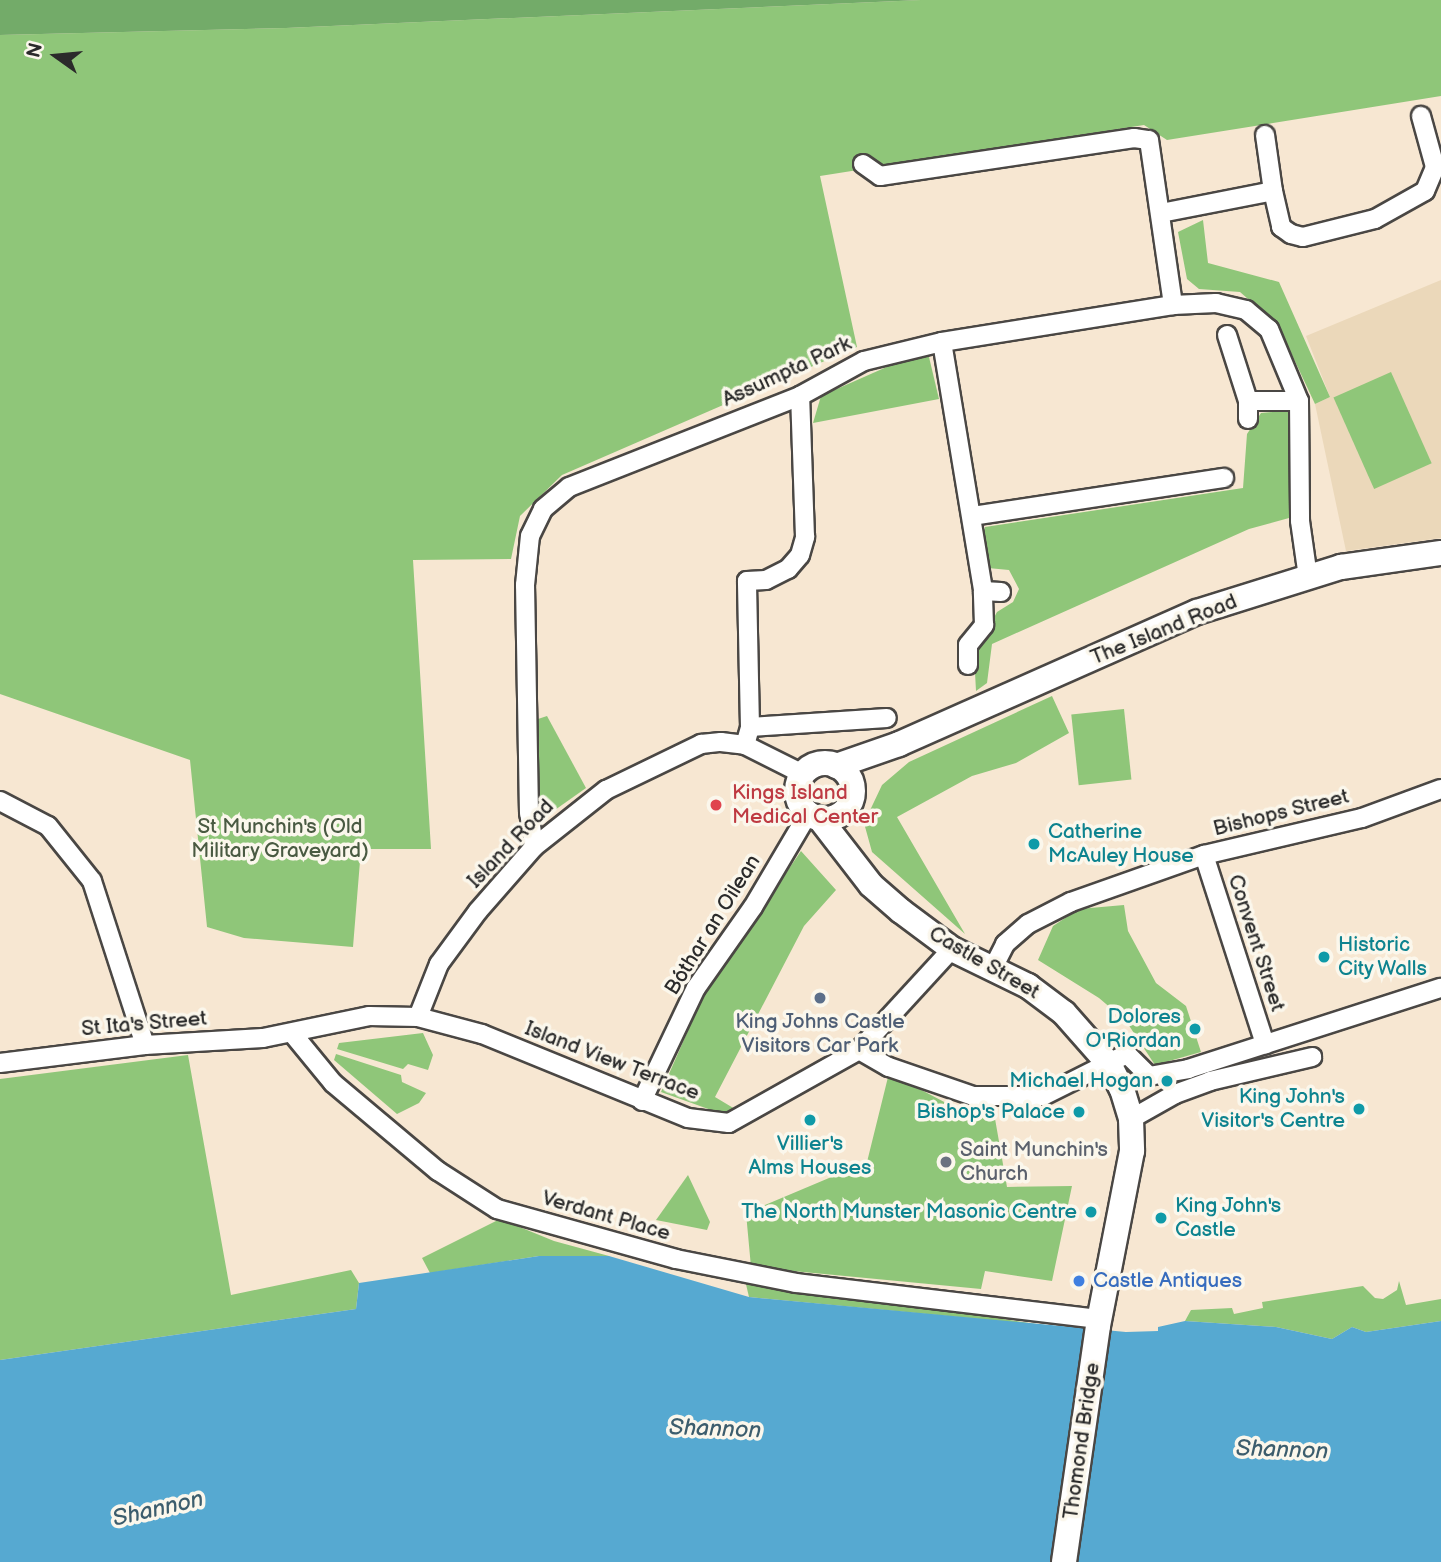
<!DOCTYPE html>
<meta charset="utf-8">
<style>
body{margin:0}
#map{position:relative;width:1441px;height:1562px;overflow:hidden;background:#f7e7d2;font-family:"Balsamiq Sans",sans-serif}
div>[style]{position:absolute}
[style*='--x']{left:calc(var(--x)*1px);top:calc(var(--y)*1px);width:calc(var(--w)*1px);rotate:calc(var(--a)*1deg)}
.built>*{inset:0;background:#ebd8ba}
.green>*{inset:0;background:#8fc679;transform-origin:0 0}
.forest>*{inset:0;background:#73ab69}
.water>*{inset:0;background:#56a9d1}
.roads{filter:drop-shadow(2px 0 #4a4744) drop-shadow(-2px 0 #4a4744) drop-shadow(0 2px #4a4744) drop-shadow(0 -2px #4a4744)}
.street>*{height:18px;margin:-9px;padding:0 9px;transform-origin:9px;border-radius:9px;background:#fff}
.secondary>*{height:24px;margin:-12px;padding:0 12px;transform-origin:12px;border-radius:12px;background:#fff}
.secondary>.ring{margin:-12px;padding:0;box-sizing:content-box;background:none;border:24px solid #fff;border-radius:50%}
.dots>*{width:19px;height:19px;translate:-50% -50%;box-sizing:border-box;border:4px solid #fbf7ec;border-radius:50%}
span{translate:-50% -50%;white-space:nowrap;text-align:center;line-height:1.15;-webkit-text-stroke:7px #fbf7ec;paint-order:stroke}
.street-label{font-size:21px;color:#2b2b2b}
.health-label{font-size:21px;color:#be3a42}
.left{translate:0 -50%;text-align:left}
.park-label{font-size:21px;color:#495a42}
.culture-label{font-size:21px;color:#0d838f}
.right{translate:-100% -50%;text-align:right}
.service-label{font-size:21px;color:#4e5e75}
.worship-label{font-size:21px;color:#5b616d}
.shop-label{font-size:21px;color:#366cbe}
.water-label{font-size:23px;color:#3c5d6d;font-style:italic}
.north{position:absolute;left:21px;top:21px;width:70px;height:70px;-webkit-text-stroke:5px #fbf7ec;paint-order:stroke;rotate:285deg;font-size:19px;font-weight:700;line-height:28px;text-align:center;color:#2b2b2b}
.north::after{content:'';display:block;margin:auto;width:24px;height:32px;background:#2b2b2b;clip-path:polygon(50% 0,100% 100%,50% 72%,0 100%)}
</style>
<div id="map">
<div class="built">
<i style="clip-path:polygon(1441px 280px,1441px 538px,1346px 551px,1315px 404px,1330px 397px,1306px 336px)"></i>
</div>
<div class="green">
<i style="clip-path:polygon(921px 0,1441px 0,1441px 96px,1167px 140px,1144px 125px,820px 176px,857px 347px,562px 475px,520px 516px,511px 559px,413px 560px,431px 849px,361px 849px,353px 947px,244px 938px,207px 927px,190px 760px,0 694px,0 35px,286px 28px)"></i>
<i style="clip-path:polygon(1203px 220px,1208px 263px,1279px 282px,1330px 397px,1315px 404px,1278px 325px,1240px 292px,1199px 289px,1187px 279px,1178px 232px)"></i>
<i style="clip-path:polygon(916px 354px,929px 357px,939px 399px,813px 423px,821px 396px)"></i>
<i style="left:1391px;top:372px;width:100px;height:63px;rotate:66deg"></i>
<i style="clip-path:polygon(1294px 410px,1289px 518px,1249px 529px,992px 644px,987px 683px,976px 691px,974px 654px,997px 612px,1013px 602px,1019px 589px,1009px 570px,988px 568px,982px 537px,985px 527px,1243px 488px,1247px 434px,1261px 413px)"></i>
<i style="clip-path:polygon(1052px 696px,1069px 733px,1016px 763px,972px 776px,897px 817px,965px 934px,872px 852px,864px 823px,882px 785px,909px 762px)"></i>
<i style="left:1124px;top:709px;width:71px;height:53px;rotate:84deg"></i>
<i style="clip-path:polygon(547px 716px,586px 788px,545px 817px,538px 809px,535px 720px)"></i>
<i style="clip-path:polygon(801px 851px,836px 890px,804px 926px,715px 1097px,735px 1109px,725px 1115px,661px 1092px,705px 992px)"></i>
<i style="clip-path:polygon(1124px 905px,1128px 931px,1156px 983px,1186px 1006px,1201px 1052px,1155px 1065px,1126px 1021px,1099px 998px,1038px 960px,1053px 926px,1079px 909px)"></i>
<i style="clip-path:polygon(423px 1033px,433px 1055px,428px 1070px,408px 1064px,403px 1069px,337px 1049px,339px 1043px)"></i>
<i style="clip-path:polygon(336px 1054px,401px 1075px,402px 1082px,426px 1093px,419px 1103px,397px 1114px,334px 1060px)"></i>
<i style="clip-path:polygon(188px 1055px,231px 1295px,351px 1270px,359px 1283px,356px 1309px,0 1360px,0 1079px)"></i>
<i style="clip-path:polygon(889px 1073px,969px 1115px,994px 1113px,1007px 1187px,1072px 1186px,1052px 1281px,985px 1271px,981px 1289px,751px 1267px,746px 1213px,867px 1162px)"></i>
<i style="clip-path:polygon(688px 1175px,710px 1222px,707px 1230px,656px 1220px)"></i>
<i style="clip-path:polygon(500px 1219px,554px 1241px,609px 1256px,539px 1256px,430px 1273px,422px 1258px)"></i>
<i style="clip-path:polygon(745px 1280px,1042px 1325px,749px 1297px)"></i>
<i style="clip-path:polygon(1399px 1281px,1406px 1305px,1441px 1299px,1441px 1321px,1366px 1332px,1352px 1327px,1332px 1339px,1276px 1327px,1185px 1321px,1191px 1310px,1232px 1308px,1234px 1314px,1263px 1308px,1262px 1302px,1363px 1286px,1375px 1298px,1383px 1299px,1397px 1290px)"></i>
</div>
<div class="forest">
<i style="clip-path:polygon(0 0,921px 0,286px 28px,0 35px)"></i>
</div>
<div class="water">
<i style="clip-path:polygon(539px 1256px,609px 1256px,749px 1297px,1126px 1332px,1158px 1331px,1158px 1327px,1185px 1321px,1276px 1327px,1332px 1339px,1352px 1327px,1366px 1332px,1441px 1321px,1441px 1562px,0 1562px,0 1360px,356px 1309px,359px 1283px)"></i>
</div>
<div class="roads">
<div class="street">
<i style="--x:1265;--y:135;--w:57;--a:81.9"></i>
<i style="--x:863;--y:164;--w:21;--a:35"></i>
<i style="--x:880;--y:176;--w:257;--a:-8.5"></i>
<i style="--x:1134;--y:138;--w:15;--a:8"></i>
<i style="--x:1149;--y:140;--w:167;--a:81.7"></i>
<i style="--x:1161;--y:213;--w:114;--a:-11.1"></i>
<i style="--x:1273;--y:191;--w:37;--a:77"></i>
<i style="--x:1281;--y:227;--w:12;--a:35"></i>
<i style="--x:1291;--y:234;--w:12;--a:14"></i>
<i style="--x:1303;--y:237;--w:74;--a:-14"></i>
<i style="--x:1375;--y:219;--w:57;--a:-29.2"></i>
<i style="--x:1425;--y:191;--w:26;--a:-67"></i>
<i style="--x:1435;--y:167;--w:53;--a:-105.4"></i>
<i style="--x:1227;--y:335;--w:69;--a:72.3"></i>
<i style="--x:1248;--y:401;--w:51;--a:0"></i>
<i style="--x:942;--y:342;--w:252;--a:80.6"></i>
<i style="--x:983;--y:591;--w:18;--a:3"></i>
<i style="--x:1248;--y:401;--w:18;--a:90"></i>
<i style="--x:972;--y:516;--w:255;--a:-8.6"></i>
<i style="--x:968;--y:665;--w:20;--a:-90"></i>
<i style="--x:968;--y:645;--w:26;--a:-51"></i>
<i style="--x:984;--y:625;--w:34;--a:-92"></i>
<i style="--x:750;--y:727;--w:137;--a:-3.8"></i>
<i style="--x:745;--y:745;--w:19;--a:-74"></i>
<i style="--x:750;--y:727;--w:146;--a:-91.2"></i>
<i style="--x:747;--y:581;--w:19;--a:-3"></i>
<i style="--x:766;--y:580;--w:25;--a:-27"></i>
<i style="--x:788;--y:569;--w:18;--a:-49"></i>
<i style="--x:800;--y:555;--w:19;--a:-74"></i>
<i style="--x:805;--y:537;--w:141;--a:-92"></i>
<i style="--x:0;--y:801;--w:54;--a:27.5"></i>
<i style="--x:48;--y:826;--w:70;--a:51.3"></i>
<i style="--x:92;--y:881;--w:172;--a:72.1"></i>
<i style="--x:534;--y:847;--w:34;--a:-98"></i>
<i style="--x:529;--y:813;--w:228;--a:-91"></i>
<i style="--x:525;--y:585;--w:49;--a:-84.2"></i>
<i style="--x:530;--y:536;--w:30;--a:-64"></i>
<i style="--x:543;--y:509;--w:34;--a:-40"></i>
<i style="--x:569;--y:487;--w:248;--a:-21.5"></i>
<i style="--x:800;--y:396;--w:73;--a:-28.7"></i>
<i style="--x:864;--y:361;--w:80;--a:-13.7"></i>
<i style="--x:942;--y:342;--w:234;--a:-9.1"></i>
<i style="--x:1173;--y:305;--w:43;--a:-2.7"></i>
<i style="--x:1216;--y:303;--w:31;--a:13"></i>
<i style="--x:1246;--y:310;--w:30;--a:40"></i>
<i style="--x:1269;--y:329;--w:78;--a:67.4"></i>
<i style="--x:1299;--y:401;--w:120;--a:89.5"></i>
<i style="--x:1300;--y:521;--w:57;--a:81.9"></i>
<i style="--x:1204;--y:855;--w:199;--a:72.1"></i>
<i style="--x:994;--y:966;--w:25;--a:-63"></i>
<i style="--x:1005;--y:944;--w:30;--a:-41"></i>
<i style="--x:1028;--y:924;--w:48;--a:-27.1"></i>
<i style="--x:1071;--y:902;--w:141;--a:-19.5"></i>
<i style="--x:1204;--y:855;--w:162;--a:-13.2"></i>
<i style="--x:1362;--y:818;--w:84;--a:-20.2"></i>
<i style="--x:418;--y:1017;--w:57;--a:-68.4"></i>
<i style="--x:439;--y:964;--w:66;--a:-53.7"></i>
<i style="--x:478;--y:911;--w:85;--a:-48.8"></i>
<i style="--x:534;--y:847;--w:92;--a:-38.4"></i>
<i style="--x:606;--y:790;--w:106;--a:-25.8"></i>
<i style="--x:701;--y:744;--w:20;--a:-6"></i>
<i style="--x:721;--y:742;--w:24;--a:7"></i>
<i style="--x:745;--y:745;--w:65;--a:26.6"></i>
<i style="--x:292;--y:1033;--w:65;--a:50.6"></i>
<i style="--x:333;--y:1083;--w:137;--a:40"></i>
<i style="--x:438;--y:1171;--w:70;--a:32.8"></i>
<i style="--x:497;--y:1209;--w:186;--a:15.6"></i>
<i style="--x:676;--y:1259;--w:122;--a:11.3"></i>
<i style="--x:796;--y:1283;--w:306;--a:6.8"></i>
<i style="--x:859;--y:1050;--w:34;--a:30"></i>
<i style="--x:889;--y:1067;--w:89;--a:19"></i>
<i style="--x:973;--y:1096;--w:70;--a:0"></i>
<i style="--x:1043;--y:1096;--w:94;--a:-26.6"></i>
<i style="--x:1127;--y:1054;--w:31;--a:45"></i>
<i style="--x:1149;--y:1076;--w:40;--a:-10"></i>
<i style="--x:1188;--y:1069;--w:266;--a:-17.8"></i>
<i style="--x:0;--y:1063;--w:146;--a:-7.1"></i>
<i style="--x:145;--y:1045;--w:118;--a:-3.4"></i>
<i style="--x:263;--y:1038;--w:108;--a:-11.7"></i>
<i style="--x:369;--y:1016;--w:49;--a:1.2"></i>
<i style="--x:418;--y:1017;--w:66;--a:14.9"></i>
<i style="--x:482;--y:1034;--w:222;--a:22.2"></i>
<i style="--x:688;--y:1118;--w:41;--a:7"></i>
<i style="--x:729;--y:1123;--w:149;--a:-29.3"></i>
<i style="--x:859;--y:1050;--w:137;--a:-47.4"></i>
<i style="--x:642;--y:1101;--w:125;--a:-64.5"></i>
<i style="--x:696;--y:988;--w:99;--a:-54.9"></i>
<i style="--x:753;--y:907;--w:108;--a:-59.4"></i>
<i style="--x:1131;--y:1119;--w:51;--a:-29.6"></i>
<i style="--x:1175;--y:1094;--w:37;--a:-20"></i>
<i style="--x:1210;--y:1081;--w:105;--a:-13.2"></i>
</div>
<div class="secondary">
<i class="ring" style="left:797px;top:763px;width:32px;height:32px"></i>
<i style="--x:836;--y:766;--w:67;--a:-19.2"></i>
<i style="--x:899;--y:744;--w:326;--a:-23.9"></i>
<i style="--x:1197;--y:612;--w:151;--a:-17.4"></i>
<i style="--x:1341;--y:567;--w:101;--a:-8"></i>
<i style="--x:820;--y:819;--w:83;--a:52.3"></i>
<i style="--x:871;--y:885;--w:40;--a:41"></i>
<i style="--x:901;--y:911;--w:64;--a:36.7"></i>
<i style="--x:952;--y:949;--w:85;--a:26"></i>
<i style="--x:1028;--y:986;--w:45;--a:36.9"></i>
<i style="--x:1064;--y:1013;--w:68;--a:48.6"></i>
<i style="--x:1109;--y:1064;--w:28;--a:63"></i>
<i style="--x:1122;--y:1089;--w:31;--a:73"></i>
<i style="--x:1131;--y:1119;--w:32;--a:88"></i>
<i style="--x:1132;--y:1151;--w:178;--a:101"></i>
<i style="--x:1098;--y:1326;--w:238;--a:98.2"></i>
</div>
</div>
<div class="dots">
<i style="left:716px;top:805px;background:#e0444e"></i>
<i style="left:1034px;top:844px;background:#0f9aa8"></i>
<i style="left:1324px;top:957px;background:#0f9aa8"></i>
<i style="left:820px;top:998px;background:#5c6f8a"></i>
<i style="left:1195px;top:1029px;background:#0f9aa8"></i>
<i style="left:1167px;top:1081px;background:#0f9aa8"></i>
<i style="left:1359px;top:1109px;background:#0f9aa8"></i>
<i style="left:1079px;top:1112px;background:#0f9aa8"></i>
<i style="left:810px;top:1120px;background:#0f9aa8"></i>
<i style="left:946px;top:1162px;background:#6b7280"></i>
<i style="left:1091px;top:1212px;background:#0f9aa8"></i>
<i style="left:1161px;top:1218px;background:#0f9aa8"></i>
<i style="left:1079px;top:1281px;background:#3f7fe0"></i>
</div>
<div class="street-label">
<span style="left:787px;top:372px;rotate:-25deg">Assumpta Park</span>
<span style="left:1164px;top:630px;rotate:-22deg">The Island Road</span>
<span style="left:1281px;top:813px;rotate:-14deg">Bishops Street</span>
<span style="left:511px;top:844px;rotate:-46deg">Island Road</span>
<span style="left:713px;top:925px;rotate:-58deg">Bóthar an Oilean</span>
<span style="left:1256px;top:943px;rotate:72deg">Convent Street</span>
<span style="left:984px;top:963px;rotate:30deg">Castle Street</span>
<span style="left:144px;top:1024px;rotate:-5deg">St Ita's Street</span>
<span style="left:612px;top:1061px;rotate:21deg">Island View Terrace</span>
<span style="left:606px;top:1216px;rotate:16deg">Verdant Place</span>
<span style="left:1082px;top:1441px;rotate:-82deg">Thomond Bridge</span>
</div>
<div class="health-label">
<span class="left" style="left:732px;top:805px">Kings Island<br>Medical Center</span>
</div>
<div class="park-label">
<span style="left:280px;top:839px">St Munchin's (Old<br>Military Graveyard)</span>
</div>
<div class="culture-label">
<span class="left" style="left:1048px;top:844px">Catherine<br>McAuley House</span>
<span class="left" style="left:1338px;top:957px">Historic<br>City Walls</span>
<span class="right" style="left:1181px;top:1029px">Dolores<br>O'Riordan</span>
<span class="right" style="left:1153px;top:1081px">Michael Hogan</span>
<span class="right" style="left:1345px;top:1109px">King John's<br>Visitor's Centre</span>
<span class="right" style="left:1065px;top:1112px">Bishop's Palace</span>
<span style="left:810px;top:1156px">Villier's<br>Alms Houses</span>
<span class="left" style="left:1175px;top:1218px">King John's<br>Castle</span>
<span class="right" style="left:1077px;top:1212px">The North Munster Masonic Centre</span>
</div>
<div class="service-label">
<span style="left:820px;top:1034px">King Johns Castle<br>Visitors Car Park</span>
</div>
<div class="worship-label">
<span class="left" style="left:960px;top:1162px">Saint Munchin's<br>Church</span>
</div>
<div class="shop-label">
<span class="left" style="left:1093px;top:1281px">Castle Antiques</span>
</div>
<div class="water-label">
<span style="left:715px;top:1429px;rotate:2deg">Shannon</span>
<span style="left:1282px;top:1450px;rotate:2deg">Shannon</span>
<span style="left:158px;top:1509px;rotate:-13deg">Shannon</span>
</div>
<div class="north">N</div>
</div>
